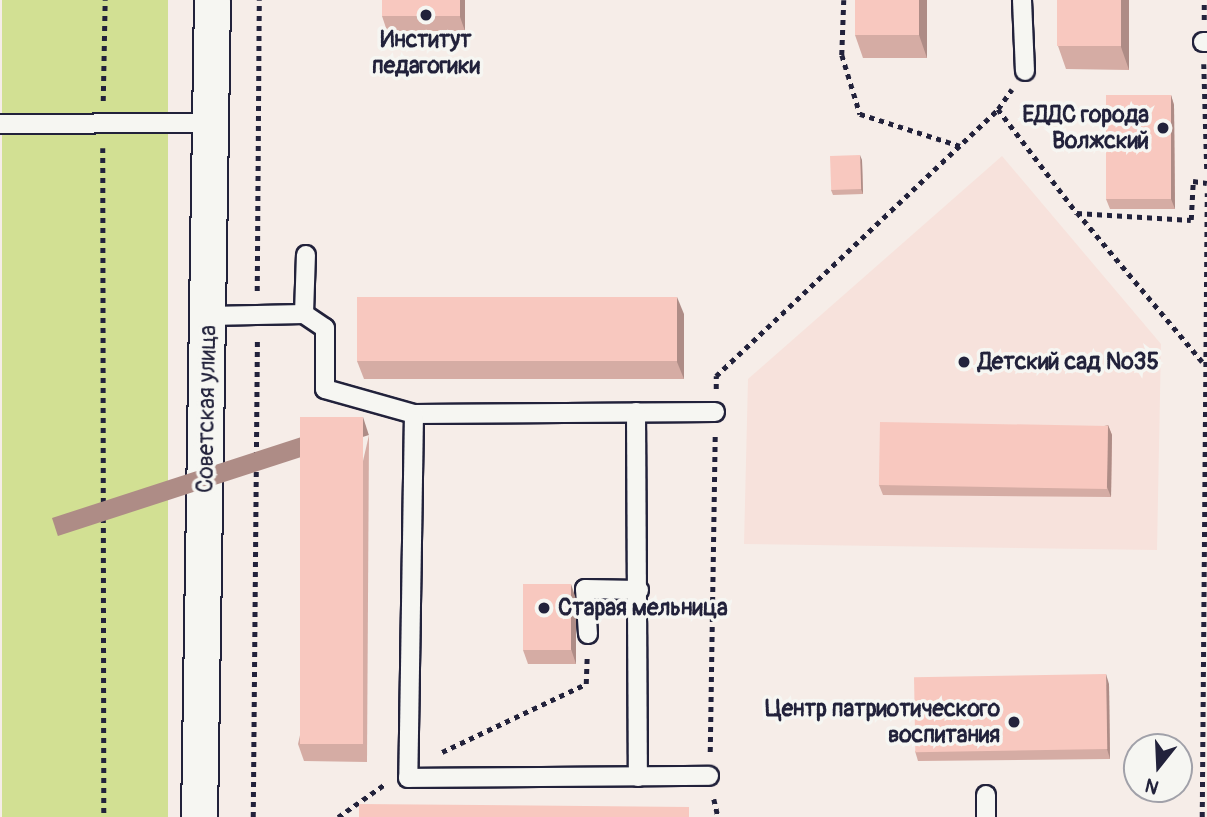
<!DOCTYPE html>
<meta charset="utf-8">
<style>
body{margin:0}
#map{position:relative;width:1207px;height:817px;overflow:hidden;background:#f6ede8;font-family:Pangolin,sans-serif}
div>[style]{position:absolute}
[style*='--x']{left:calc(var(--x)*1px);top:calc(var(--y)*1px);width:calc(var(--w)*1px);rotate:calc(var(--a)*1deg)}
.built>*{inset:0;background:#f7e2dc}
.green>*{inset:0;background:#d2e093;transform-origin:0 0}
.path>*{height:4.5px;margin-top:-2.25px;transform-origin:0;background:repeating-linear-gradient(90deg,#22223b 0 5px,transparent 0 10px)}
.roads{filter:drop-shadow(2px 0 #22223b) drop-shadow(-2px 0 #22223b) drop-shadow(0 2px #22223b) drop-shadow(0 -2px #22223b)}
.service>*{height:18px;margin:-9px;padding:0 9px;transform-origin:9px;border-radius:9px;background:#f6f6f2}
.minor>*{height:35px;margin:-17.5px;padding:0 17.5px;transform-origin:17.5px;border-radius:17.5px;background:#f6f6f2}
.wall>*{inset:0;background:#d5aca4}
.shaded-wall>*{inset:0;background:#ae8c86;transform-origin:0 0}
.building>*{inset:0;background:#f8c8bf;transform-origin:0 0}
.dots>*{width:19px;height:19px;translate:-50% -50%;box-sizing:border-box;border:4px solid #f6f6f2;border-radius:50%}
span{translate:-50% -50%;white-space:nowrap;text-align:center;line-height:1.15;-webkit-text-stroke:7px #f6f6f2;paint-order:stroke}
.poi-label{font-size:23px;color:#22223b;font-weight:700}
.right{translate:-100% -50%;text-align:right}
.left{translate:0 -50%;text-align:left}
.street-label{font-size:23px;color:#22223b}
.north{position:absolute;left:1123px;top:733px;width:70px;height:70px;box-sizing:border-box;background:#f6f6f2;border:2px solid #a1a1a9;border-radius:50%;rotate:198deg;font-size:19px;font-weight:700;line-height:28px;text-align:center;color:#22223b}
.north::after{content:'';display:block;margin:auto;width:24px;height:32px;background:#22223b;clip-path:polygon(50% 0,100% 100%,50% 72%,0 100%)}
</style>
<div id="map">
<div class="built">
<i style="clip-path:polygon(1002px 156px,1161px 344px,1157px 550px,744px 544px,748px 379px)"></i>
</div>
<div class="green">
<i style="left:2px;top:0;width:166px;height:817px"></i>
</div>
<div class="path">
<i style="--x:844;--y:0;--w:55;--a:92.1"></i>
<i style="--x:842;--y:55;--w:62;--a:73"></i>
<i style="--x:860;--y:114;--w:105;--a:17.7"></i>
<i style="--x:1204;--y:20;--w:20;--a:-90"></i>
<i style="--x:1204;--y:64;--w:109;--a:88.4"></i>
<i style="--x:103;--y:101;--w:101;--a:-88.9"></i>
<i style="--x:998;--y:109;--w:131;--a:52.8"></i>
<i style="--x:103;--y:148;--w:669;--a:89.91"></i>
<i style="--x:257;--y:291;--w:291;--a:-89.6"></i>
<i style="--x:1202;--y:362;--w:194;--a:-130"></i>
<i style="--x:1077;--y:213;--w:114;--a:3.5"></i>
<i style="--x:1191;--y:220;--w:39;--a:-87"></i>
<i style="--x:1193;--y:181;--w:14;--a:8"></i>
<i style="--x:716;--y:389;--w:13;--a:-90"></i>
<i style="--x:716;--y:376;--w:388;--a:-43.4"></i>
<i style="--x:998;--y:109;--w:24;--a:-55"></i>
<i style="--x:442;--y:752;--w:159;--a:-25.3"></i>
<i style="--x:586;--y:684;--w:28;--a:-88"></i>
<i style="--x:710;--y:752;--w:316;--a:-89.1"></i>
<i style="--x:714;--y:799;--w:18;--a:77"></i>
<i style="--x:253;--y:817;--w:479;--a:-89.5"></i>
<i style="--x:338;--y:817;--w:57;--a:-35.1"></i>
<i style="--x:1202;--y:817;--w:624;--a:-89.54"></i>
</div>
<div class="roads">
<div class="service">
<i style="--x:1022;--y:0;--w:71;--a:87.6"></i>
<i style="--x:1203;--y:42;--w:4;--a:0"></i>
<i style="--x:0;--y:124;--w:210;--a:-0.3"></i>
<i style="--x:304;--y:314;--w:59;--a:-88.1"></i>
<i style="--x:209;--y:316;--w:95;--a:-1.2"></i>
<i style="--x:304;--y:314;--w:25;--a:34"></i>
<i style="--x:325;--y:328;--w:61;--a:90"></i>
<i style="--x:325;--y:389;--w:92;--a:15.7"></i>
<i style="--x:414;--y:414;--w:301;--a:-0.4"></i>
<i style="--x:636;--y:412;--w:365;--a:89.7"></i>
<i style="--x:414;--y:414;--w:364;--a:90.9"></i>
<i style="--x:408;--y:778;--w:301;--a:-0.4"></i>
<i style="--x:588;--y:634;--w:45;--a:-93.8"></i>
<i style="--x:585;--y:589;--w:54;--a:1.1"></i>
<i style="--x:986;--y:817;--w:22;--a:-90"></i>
</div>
<div class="minor">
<i style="--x:199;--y:817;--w:817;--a:-89.09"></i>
</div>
</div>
<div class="wall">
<i style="clip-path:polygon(465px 0,465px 31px,387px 31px,382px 16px)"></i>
<i style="clip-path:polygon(927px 0,927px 58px,863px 58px,855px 35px)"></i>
<i style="clip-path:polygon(1129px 0,1129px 70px,1066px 69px,1058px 46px)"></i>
<i style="clip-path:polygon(1171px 95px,1174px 105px,1175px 209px,1110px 209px,1106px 199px)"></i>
<i style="clip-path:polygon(862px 160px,863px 194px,833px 195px,831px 190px)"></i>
<i style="clip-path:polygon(684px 314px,684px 379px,364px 379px,357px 361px)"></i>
<i style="clip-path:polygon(1108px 425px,1112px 435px,1111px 497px,883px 495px,879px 485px)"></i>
<i style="clip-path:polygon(369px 435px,367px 762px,304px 761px,298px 744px)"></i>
<i style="clip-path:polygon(576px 599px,576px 664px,528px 664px,523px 650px)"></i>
<i style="clip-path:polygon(1109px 684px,1110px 759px,918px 761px,915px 751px)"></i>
</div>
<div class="shaded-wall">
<i style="clip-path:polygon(460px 0,465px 0,465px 31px,460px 17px)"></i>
<i style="clip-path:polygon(919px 0,927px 0,927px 58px,919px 35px)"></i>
<i style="clip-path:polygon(1121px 0,1129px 0,1129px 70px,1121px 47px)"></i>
<i style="clip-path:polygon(1171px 95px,1174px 105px,1175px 209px,1171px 199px)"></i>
<i style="clip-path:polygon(860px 155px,862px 160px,863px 194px,861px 189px)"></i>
<i style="clip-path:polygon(677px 297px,684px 314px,684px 379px,677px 362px)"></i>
<i style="left:363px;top:417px;width:19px;height:327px;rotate:72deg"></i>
<i style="clip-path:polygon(1108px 425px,1112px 435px,1111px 497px,1107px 487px)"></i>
<i style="clip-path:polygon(571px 584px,576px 599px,576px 664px,571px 649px)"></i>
<i style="clip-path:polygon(1106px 674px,1109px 684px,1110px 759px,1107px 749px)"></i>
</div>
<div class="building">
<i style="left:382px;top:0;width:78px;height:16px"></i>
<i style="left:855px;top:0;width:64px;height:35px"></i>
<i style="left:1057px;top:0;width:64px;height:46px"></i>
<i style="left:1171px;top:95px;width:104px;height:65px;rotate:90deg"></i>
<i style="left:860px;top:155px;width:34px;height:30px;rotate:88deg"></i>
<i style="left:357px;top:297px;width:320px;height:64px"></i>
<i style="left:300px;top:417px;width:63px;height:327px"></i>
<i style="left:880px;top:422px;width:228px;height:63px;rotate:1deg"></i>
<i style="left:523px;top:584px;width:48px;height:66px"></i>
<i style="left:1106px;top:674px;width:75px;height:192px;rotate:89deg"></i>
<i style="clip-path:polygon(359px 804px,689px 807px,689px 817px,359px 817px)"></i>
</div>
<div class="dots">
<i style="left:426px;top:15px;background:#22223b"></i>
<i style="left:1163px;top:128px;background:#22223b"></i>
<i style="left:964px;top:362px;background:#22223b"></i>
<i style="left:544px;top:608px;background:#22223b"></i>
<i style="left:1014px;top:722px;background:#22223b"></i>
</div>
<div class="poi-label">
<span style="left:426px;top:53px">Институт<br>педагогики</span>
<span class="right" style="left:1149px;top:128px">ЕДДС города<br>Волжский</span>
<span class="left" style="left:978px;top:362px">Детский сад №35</span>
<span class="left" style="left:558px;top:608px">Старая мельница</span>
<span class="right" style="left:1000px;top:722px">Центр патриотического<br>воспитания</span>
</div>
<div class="street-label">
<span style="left:207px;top:409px;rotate:-89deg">Советская улица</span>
</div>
<div class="north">N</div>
</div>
